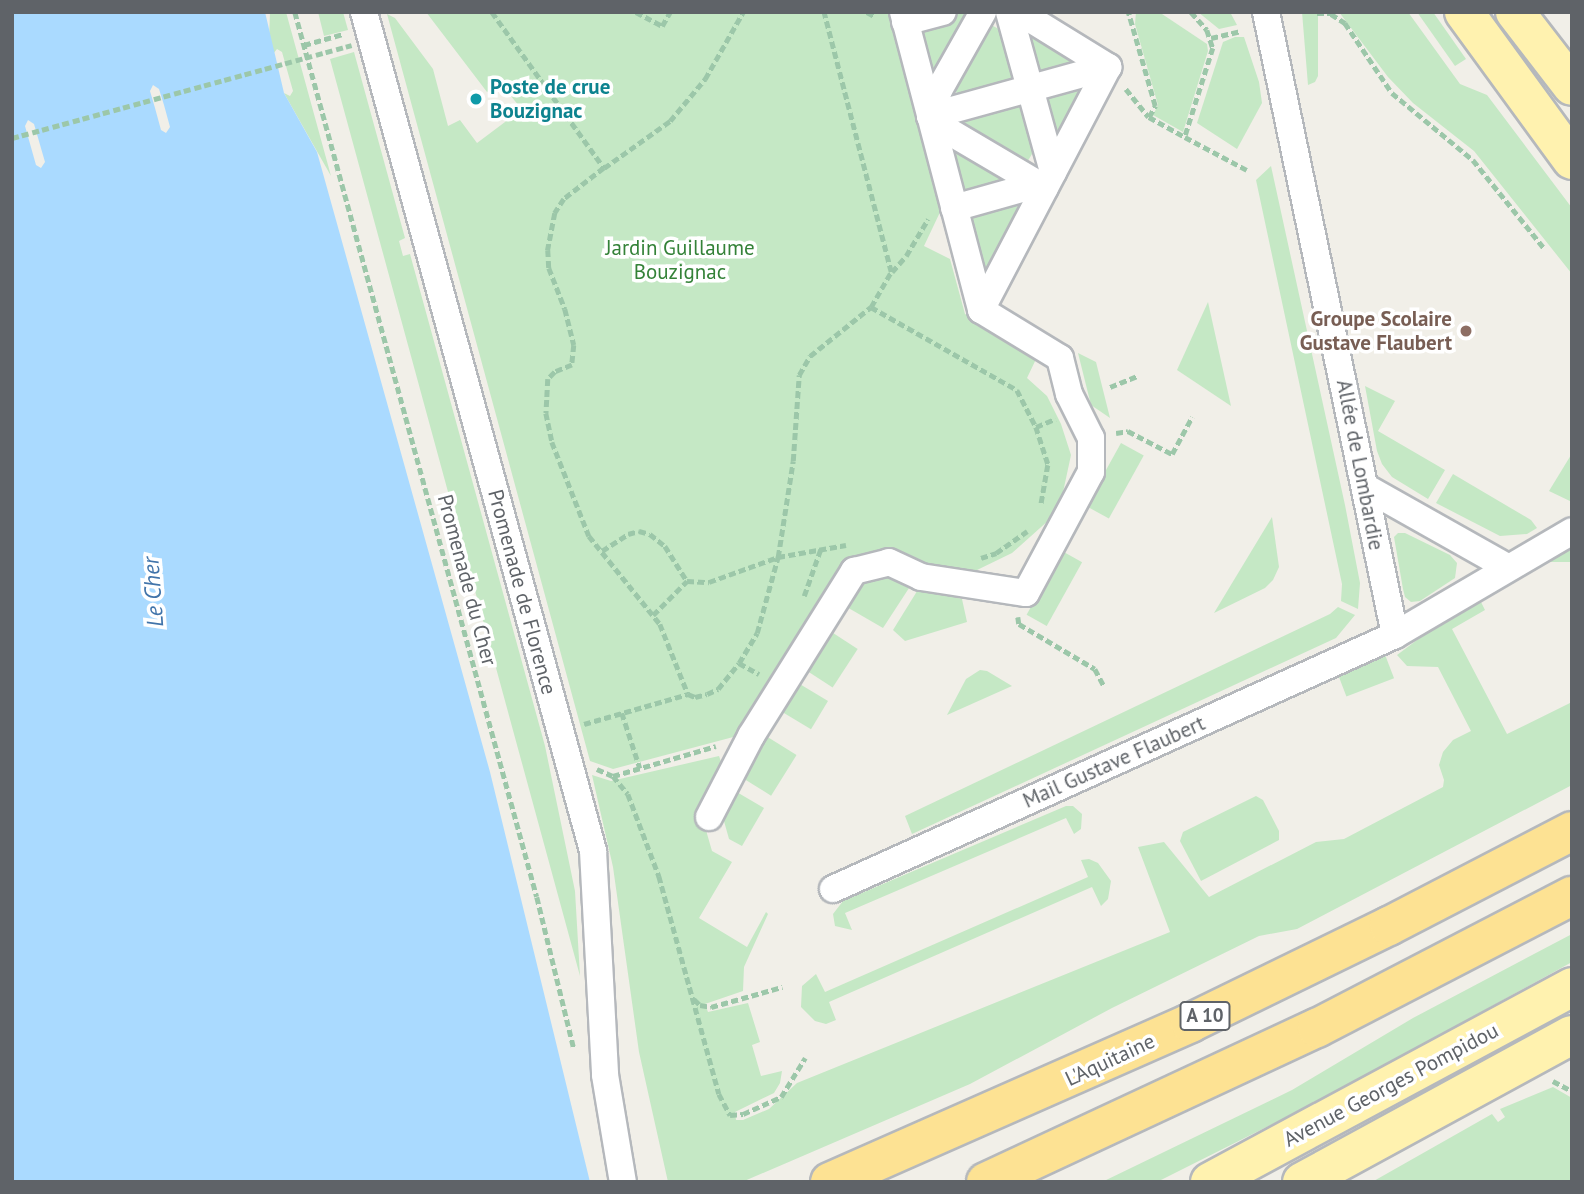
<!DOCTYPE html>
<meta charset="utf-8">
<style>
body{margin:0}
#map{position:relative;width:1584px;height:1194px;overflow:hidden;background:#f1efe8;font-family:"PT Sans",sans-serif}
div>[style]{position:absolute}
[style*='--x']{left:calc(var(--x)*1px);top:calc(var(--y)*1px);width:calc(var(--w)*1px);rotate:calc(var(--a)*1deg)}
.green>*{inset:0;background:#c5e8c5;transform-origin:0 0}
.water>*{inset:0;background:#aadaff}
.path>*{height:4.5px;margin-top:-2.25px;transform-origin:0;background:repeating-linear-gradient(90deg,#9cc7a9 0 7px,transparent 0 10.5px)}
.roads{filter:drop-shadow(2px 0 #b5b8bc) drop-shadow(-2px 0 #b5b8bc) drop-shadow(0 2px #b5b8bc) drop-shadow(0 -2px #b5b8bc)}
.street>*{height:26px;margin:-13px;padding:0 13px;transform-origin:13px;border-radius:13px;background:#fff}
.primary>*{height:38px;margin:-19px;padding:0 19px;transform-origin:19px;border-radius:19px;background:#fff2af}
.highway>*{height:38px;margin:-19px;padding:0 19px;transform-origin:19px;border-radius:19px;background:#fde293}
.path-bridge>*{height:4.5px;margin-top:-2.25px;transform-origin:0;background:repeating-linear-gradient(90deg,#9cc7a9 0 7px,transparent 0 10.5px)}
.dots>*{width:19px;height:19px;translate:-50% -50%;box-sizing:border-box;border:4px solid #fff;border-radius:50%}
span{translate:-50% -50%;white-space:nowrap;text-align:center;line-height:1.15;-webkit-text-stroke:7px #fff;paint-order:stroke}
.shield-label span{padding:2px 5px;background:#fff;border:2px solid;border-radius:5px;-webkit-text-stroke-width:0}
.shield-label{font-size:19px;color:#5f6368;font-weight:700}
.culture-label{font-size:21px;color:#0d838f;font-weight:700}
.left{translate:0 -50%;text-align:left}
.park-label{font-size:21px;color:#348238}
.education-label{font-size:21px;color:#785e54;font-weight:700}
.right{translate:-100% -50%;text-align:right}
.street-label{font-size:21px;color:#5f6368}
.water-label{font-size:23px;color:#4174aa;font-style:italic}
.frame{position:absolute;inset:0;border:14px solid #5f6368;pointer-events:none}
</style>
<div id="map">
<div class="green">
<i style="clip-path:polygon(270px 12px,286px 12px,331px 176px,284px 93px,290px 96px,293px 91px,282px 52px,277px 49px,273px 54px,269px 41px)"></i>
<i style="clip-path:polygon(318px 12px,343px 12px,348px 30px,324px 36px)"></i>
<i style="clip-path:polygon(426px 12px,895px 12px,942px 208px,924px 246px,950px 259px,965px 314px,1038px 355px,1027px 378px,1047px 396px,1061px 424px,1071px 455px,1059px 511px,1012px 553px,975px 571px,927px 567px,899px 551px,847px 564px,737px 736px,613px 769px,590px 761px,387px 14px,395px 18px,433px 69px,448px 126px,460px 120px,477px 143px,517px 113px,519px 106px,501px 84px,487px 92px)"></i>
<i style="clip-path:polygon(966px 12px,974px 16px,942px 73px,931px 76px,917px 25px)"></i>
<i style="clip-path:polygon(1136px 12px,1159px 12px,1207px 44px,1208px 51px,1183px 132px,1153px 115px,1158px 105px,1135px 24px)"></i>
<i style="clip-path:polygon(1198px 12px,1230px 12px,1237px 25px,1219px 29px)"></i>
<i style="clip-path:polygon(1302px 12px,1318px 12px,1318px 76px,1315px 82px,1308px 85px)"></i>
<i style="clip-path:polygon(1339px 12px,1408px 12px,1460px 84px,1487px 95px,1572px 208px,1572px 274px,1474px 151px,1413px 103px,1388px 77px)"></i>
<i style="clip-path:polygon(1417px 12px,1433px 12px,1466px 59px,1455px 66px)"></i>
<i style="clip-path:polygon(982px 20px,1008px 34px,1020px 79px,959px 102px,953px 80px)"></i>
<i style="clip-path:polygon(1025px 25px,1075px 53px,1079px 69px,1040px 80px)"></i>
<i style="clip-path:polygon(1235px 37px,1244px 37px,1259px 82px,1262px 103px,1237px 149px,1197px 123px,1223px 42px)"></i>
<i style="clip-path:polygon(354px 52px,405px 238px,399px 241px,403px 256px,410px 254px,545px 746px,575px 891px,580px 976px,330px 59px)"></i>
<i style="clip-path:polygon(1082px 82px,1086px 98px,1060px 144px,1050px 140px,1042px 93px)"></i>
<i style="clip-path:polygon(1023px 98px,1038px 144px,1023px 169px,968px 136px,963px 115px)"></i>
<i style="clip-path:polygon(964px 149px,1017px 180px,964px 198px,952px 153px)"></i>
<i style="clip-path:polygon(1271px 166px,1345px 505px,1360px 583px,1358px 609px,1341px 601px,1342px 584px,1256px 180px)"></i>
<i style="clip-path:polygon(1017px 197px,1026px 203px,989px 268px,982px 266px,968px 211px)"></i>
<i style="clip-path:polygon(1208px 302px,1231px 406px,1177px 370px)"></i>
<i style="clip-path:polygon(1078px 353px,1096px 362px,1110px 418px,1091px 405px)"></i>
<i style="clip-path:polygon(1365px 386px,1395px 401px,1378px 431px,1445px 470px,1428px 499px,1392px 477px,1382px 464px,1377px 451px)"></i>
<i style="left:1121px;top:443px;width:26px;height:72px;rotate:29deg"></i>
<i style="clip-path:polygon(1571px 455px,1572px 456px,1572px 502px,1549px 491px)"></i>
<i style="clip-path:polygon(1453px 474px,1531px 520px,1537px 528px,1527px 534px,1500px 536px,1436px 503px)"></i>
<i style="clip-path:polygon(1272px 517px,1279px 567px,1273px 580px,1265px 588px,1214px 613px)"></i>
<i style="clip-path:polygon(1398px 533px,1405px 533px,1450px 555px,1457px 563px,1455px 578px,1420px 601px,1411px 602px,1405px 597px,1403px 589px,1394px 537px)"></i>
<i style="left:1062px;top:551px;width:23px;height:73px;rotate:29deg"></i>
<i style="left:1572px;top:551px;width:11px;height:87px;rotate:90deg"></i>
<i style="clip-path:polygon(890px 569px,911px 585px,883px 628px,845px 606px,861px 577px)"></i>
<i style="clip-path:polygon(919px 588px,962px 599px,967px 622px,905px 641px,893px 630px)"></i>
<i style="clip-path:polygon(1480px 600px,1485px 610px,1452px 629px,1507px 734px,1572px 702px,1572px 785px,1297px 929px,1259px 936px,1112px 1008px,970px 1084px,742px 1182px,668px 1182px,639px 1052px,613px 867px,592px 775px,611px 781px,719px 756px,725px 773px,701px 813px,712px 851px,732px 862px,699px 918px,747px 947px,766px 912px,768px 914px,744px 967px,743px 991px,705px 1004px,708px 1012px,748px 1003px,760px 1042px,752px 1045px,761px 1076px,782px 1071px,780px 1083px,774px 1093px,735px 1112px,736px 1120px,743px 1120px,769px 1109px,797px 1083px,1170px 932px,1138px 847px,1164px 842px,1209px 897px,1316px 842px,1344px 839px,1443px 787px,1444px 780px,1439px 765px,1443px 752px,1453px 740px,1471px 731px,1438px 667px,1407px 666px,1397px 655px,1429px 631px)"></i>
<i style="clip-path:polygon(1338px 607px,1355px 615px,1336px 638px,912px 834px,905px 816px,1330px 614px)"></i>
<i style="left:830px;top:631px;width:33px;height:46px;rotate:33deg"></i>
<i style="left:1384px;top:652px;width:28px;height:51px;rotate:69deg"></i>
<i style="clip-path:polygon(980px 670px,987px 671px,1012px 686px,947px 715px,966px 679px)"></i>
<i style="left:798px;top:683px;width:35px;height:33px;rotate:31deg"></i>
<i style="left:766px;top:736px;width:36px;height:48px;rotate:32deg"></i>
<i style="clip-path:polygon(735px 791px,764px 808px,742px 846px,729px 839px,722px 814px)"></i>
<i style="clip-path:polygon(1256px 796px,1263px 800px,1279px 831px,1279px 840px,1201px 881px,1180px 841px,1183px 832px)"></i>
<i style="clip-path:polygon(1066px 806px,1073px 806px,1082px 814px,1081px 829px,1074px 834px,1066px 818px,845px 913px,852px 930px,835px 926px,833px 914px,843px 901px)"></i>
<i style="clip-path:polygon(1089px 859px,1098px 863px,1111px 881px,1108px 899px,1101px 906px,1092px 887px,829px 1002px,836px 1020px,826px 1024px,815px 1021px,801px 1007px,802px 986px,816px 974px,825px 992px,1088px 877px,1081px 860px)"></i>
<i style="clip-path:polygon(1572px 934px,1572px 962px,1336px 1092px,1157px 1182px,1102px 1182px,1292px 1090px,1413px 1018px)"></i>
<i style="clip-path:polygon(1553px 1087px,1572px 1098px,1572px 1182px,1372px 1182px,1492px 1114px,1498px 1122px,1505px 1117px,1500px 1109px)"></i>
</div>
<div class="water">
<i style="clip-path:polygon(evenodd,12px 12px,265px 12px,284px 93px,317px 152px,490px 772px,590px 1182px,12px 1182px,12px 12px,153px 85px,159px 89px,164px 105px,170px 127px,166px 133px,161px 130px,155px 108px,150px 91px,153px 85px,12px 12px,28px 120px,34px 124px,45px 162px,41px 168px,36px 165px,25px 126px,28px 120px)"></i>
</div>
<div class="path">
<i style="--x:295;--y:12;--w:917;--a:74.71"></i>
<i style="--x:537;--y:897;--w:156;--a:76.3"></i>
<i style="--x:492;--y:12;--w:192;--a:54.3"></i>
<i style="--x:604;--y:168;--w:81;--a:-35.5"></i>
<i style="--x:670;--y:121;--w:55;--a:-50.2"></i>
<i style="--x:705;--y:79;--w:77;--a:-60.4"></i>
<i style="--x:636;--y:12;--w:30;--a:28"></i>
<i style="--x:662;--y:26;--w:16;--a:-60"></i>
<i style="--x:867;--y:12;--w:10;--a:29"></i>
<i style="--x:1191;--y:12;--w:24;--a:48"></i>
<i style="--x:1207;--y:30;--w:19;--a:72"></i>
<i style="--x:1213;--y:48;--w:93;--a:107.5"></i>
<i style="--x:1185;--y:137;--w:70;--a:28"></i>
<i style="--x:1317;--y:14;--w:14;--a:0"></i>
<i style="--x:1331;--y:14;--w:17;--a:33"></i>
<i style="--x:1345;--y:23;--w:84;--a:56.1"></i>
<i style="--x:1392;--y:93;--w:105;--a:39.6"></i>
<i style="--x:1473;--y:160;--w:113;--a:51.1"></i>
<i style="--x:1211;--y:38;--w:31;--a:-13"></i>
<i style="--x:304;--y:45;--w:41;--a:-15.8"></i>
<i style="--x:1126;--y:89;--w:36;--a:51"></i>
<i style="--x:1149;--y:117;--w:13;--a:-61"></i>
<i style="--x:1155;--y:106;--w:98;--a:-106"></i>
<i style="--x:1149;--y:117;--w:41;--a:29.1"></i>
<i style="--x:604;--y:168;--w:51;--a:142.2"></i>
<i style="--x:564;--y:199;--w:17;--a:123"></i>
<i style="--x:555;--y:213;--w:38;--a:101"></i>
<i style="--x:548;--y:250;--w:18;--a:87"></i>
<i style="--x:549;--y:268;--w:44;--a:68.7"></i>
<i style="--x:565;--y:309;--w:37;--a:76"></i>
<i style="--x:574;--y:345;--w:20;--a:96"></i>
<i style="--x:572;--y:365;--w:18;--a:158"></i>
<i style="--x:555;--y:372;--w:10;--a:135"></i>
<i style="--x:548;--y:379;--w:34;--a:93"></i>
<i style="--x:546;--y:413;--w:30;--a:78"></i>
<i style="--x:552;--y:442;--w:101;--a:68.5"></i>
<i style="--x:589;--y:536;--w:113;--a:51.1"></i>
<i style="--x:660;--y:624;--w:75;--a:68.2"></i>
<i style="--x:892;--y:272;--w:21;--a:-49"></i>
<i style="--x:906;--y:256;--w:43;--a:-59.3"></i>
<i style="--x:871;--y:307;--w:168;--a:29.6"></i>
<i style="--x:1017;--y:390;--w:42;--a:62.8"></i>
<i style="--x:1036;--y:427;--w:40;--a:72"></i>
<i style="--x:1048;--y:465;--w:41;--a:99.9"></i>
<i style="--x:1110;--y:387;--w:29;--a:-22"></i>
<i style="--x:1036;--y:427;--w:21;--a:-23"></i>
<i style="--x:1116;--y:433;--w:12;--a:-9"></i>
<i style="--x:1128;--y:431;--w:50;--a:27.6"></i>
<i style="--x:1172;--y:454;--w:42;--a:-61.6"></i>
<i style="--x:602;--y:551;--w:31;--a:-33"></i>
<i style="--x:628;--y:534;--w:11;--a:-15"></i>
<i style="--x:639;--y:531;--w:11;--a:15"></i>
<i style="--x:650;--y:534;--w:19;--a:39"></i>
<i style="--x:665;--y:546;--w:41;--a:57.8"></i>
<i style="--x:981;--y:558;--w:16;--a:-18"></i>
<i style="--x:996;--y:553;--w:38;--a:-35"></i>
<i style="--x:804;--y:596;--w:51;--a:-70.5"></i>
<i style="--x:653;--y:615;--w:48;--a:-45"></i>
<i style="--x:687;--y:581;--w:22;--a:3"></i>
<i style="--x:709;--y:582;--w:73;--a:-19.9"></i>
<i style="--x:778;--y:557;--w:69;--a:-10"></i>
<i style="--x:1018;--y:617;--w:7;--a:82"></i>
<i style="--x:1019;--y:624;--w:88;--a:30.6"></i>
<i style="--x:1095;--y:669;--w:19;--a:62"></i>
<i style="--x:739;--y:663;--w:23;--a:29"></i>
<i style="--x:622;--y:713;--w:58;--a:71.9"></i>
<i style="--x:584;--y:724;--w:108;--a:-16.1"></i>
<i style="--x:688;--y:694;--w:8;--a:23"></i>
<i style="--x:695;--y:697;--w:12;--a:-14"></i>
<i style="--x:707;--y:694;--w:12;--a:-24"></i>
<i style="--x:718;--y:689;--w:33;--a:-51"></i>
<i style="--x:739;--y:663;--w:35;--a:-59"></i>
<i style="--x:757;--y:633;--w:79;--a:-74.6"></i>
<i style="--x:778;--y:557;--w:97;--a:-81.1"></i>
<i style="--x:793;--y:461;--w:86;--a:-86"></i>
<i style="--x:799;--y:375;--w:22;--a:-60"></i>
<i style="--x:810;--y:356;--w:78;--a:-38.8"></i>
<i style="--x:871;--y:307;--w:40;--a:-60.3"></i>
<i style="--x:891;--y:272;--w:268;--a:-104.5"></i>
<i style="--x:597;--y:769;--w:17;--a:24"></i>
<i style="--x:613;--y:776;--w:23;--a:50"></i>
<i style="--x:628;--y:794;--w:88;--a:69.3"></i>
<i style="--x:659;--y:876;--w:226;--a:74.6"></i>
<i style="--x:719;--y:1094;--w:24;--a:62"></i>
<i style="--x:730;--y:1115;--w:13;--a:-4"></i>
<i style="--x:743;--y:1114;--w:42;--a:-24.1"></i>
<i style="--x:781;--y:1097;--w:46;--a:-58.4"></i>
<i style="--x:613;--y:776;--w:107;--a:-16.2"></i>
<i style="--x:694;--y:999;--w:8;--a:45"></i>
<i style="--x:700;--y:1005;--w:11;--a:10"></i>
<i style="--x:711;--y:1007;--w:74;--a:-15.7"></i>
<i style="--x:1553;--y:1081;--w:21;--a:28"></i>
</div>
<div class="roads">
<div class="street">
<i style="--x:364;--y:12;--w:870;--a:74.73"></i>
<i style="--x:593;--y:851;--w:224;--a:86.9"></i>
<i style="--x:605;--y:1075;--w:109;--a:80.5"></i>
<i style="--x:903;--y:12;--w:308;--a:75.3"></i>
<i style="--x:1009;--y:12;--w:166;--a:74.6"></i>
<i style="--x:1019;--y:12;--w:105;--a:31.7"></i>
<i style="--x:1266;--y:12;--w:636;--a:78.3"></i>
<i style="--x:905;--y:22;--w:39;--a:-15"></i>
<i style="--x:930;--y:116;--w:185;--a:-15.4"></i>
<i style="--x:930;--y:116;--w:26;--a:39"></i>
<i style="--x:950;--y:132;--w:110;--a:30.5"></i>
<i style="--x:930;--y:116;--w:28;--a:-71"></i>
<i style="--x:939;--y:90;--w:90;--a:-60.6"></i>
<i style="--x:954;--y:208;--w:85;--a:-15.7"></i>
<i style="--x:981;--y:310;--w:274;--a:-62.4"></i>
<i style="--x:1365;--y:487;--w:163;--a:29.4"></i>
<i style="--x:709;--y:817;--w:91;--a:-62.6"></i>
<i style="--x:751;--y:736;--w:195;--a:-58"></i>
<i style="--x:854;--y:571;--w:36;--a:-14"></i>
<i style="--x:889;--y:562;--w:35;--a:25"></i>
<i style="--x:921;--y:577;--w:106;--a:8.7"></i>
<i style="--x:1026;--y:593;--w:137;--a:-61.8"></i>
<i style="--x:1091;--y:472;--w:34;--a:-90"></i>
<i style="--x:1091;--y:438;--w:49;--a:-116.6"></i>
<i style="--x:1069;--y:394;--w:37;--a:-104"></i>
<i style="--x:1060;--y:358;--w:92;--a:-148.7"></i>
<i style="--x:833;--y:889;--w:617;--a:-24.32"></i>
<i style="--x:1395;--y:635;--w:205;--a:-30.4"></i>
</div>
<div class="primary">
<i style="--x:1464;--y:12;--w:183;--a:53.9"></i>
<i style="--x:1515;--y:12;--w:93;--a:52.4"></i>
<i style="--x:1210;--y:1182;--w:411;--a:-28.3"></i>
<i style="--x:1302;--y:1182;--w:307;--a:-28.6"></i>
</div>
<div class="highway">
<i style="--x:830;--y:1182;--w:394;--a:-23.8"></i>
<i style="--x:1190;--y:1023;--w:221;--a:-26"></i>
<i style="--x:1389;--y:926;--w:206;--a:-27.4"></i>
<i style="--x:986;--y:1182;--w:365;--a:-25"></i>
<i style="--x:1317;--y:1028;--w:287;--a:-27.4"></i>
</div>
</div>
<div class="path-bridge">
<i style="--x:12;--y:138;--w:352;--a:-15.3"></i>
</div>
<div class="dots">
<i style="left:476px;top:99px;background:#0f9aa8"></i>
<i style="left:1466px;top:331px;background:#8d6e63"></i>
</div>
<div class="shield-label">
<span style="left:1205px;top:1016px">A 10</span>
</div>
<div class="culture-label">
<span class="left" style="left:490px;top:99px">Poste de crue<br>Bouzignac</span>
</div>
<div class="park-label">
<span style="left:680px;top:260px">Jardin Guillaume<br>Bouzignac</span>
</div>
<div class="education-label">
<span class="right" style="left:1452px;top:331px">Groupe Scolaire<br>Gustave Flaubert</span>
</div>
<div class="street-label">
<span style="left:1360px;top:465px;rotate:79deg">Allée de Lombardie</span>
<span style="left:467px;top:580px;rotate:75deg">Promenade du Cher</span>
<span style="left:522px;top:592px;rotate:75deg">Promenade de Florence</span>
<span style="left:1114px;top:762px;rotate:-24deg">Mail Gustave Flaubert</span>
<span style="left:1110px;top:1060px;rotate:-25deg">L'Aquitaine</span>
<span style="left:1391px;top:1085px;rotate:-28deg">Avenue Georges Pompidou</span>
</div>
<div class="water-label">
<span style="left:153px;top:592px;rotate:-94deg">Le Cher</span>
</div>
<div class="frame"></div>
</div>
